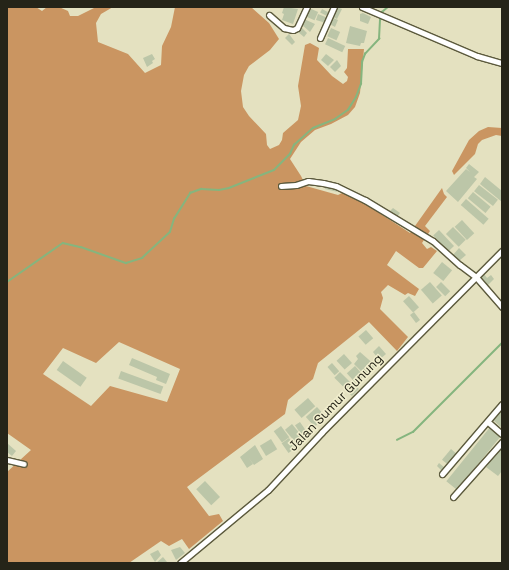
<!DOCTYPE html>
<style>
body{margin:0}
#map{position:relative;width:509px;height:570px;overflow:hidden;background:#e4e1c0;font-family:"Space Grotesk",sans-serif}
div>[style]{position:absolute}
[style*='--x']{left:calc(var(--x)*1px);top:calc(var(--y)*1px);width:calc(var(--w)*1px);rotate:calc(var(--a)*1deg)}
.forest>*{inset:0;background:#ca9561}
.stream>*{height:1.5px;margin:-0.75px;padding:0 0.75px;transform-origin:0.75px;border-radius:0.75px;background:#85b57e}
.building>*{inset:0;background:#bcc6a8;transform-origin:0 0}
.roads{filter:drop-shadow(1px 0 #5c5a3d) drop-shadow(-1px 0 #5c5a3d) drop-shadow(0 1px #5c5a3d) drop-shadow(0 -1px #5c5a3d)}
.street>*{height:5px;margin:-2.5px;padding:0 2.5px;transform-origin:2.5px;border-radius:2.5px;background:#fff}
span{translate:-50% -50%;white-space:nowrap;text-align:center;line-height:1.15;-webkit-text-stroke:3px #f1eecd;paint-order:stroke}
.street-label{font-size:13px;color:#252418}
.frame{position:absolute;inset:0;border:8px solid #252418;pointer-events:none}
</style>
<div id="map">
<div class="forest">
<i style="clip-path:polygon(evenodd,7px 7px,36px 7px,42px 11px,47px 7px,59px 7px,68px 11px,70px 16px,78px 16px,96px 7px,113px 7px,101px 14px,96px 23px,98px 42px,128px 54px,145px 73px,161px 65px,162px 46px,171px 27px,175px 7px,251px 7px,269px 23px,279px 39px,270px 50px,249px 66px,244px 75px,241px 91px,243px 107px,249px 116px,266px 134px,267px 145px,270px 149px,279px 145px,282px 140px,283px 133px,298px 120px,301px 106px,298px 86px,305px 45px,310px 43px,319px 48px,317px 60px,332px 76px,343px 84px,347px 81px,348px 77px,344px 72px,347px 68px,348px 49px,364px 49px,360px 93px,355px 107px,348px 115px,331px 124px,315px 130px,301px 142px,290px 159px,301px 176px,306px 186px,338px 195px,342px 193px,364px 203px,410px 233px,442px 188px,444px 194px,447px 197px,425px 226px,430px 231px,422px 243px,427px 249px,431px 247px,437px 251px,423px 268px,419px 268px,396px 251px,387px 265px,419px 289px,415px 296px,408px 293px,405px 295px,388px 285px,381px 292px,383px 298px,380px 309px,408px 337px,397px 351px,369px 322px,318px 363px,313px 379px,288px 400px,285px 414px,187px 487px,209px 516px,219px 514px,223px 521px,189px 549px,182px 539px,169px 546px,161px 541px,129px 563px,7px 563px,7px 472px,31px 450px,7px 433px,7px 7px,119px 342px,180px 369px,167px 402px,110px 386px,91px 406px,43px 374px,63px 348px,96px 363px,119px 342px)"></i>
<i style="clip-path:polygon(488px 127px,502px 128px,502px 136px,496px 135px,482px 140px,478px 144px,475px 154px,454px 175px,452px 171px,469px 140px,479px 131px)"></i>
</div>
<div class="stream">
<i style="--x:7;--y:282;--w:68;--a:-34.9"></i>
<i style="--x:63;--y:243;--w:18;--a:13"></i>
<i style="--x:81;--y:247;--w:48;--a:19.6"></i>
<i style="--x:126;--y:263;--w:17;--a:-17"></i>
<i style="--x:142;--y:258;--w:38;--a:-43"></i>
<i style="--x:170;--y:232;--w:14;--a:-73"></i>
<i style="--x:174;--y:219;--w:31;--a:-58"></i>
<i style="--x:190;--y:193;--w:12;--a:-20"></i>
<i style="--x:201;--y:189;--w:18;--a:3"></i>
<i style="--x:219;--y:190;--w:10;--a:-11"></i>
<i style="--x:229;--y:188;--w:48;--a:-21.8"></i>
<i style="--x:274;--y:170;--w:23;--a:-45"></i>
<i style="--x:290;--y:154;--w:10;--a:-66"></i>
<i style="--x:294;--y:145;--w:25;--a:-42"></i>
<i style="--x:313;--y:128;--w:24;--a:-22"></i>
<i style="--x:335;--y:119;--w:16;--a:-35"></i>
<i style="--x:348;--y:110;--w:15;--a:-58"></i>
<i style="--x:356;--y:97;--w:14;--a:-69"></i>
<i style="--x:361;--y:84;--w:22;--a:-87"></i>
<i style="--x:362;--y:62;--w:9;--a:-69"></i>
<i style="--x:365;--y:54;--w:21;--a:-47"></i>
<i style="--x:379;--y:39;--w:19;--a:-87"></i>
<i style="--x:380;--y:20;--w:8;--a:-76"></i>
<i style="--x:382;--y:12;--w:8;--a:-40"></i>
<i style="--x:397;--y:440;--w:18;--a:-27"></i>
<i style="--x:413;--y:432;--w:126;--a:-45"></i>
</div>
<div class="building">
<i style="clip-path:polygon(284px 7px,298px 9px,293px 24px,282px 20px,284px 14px,282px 13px)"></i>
<i style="clip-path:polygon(336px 7px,342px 9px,337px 19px,331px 16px)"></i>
<i style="left:309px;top:8px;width:10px;height:9px;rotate:24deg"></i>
<i style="left:322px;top:9px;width:7px;height:4px;rotate:27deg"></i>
<i style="clip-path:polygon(363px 13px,371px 17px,368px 24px,360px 21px,360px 14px)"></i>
<i style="clip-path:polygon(318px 14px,328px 18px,326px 23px,316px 20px)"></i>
<i style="clip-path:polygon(331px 17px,338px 20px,335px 27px,328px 23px)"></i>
<i style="clip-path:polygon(304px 19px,315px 24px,310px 32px,301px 24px)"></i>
<i style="clip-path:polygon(350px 26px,367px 31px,364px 43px,361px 43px,360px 46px,346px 43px)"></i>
<i style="clip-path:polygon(302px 28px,307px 33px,304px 37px,298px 32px)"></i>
<i style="left:331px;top:28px;width:10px;height:9px;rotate:24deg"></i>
<i style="clip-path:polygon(289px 34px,295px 42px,292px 45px,285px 38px)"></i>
<i style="left:328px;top:38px;width:19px;height:7px;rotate:25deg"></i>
<i style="clip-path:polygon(152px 54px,155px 59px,152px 61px,153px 63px,147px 67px,143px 58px)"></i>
<i style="clip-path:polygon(326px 54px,334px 60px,328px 66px,321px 60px)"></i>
<i style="clip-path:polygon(337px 60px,341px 66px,335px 72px,330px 67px)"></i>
<i style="clip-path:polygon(469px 164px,479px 172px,474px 177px,477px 179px,458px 202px,446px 191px,466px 169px,470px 172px,466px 168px)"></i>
<i style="clip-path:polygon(485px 177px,502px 191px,502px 202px,480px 184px)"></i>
<i style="left:326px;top:185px;width:12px;height:4px;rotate:14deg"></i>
<i style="left:479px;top:185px;width:24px;height:8px;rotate:38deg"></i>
<i style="left:473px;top:192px;width:23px;height:8px;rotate:40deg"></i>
<i style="left:466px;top:199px;width:30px;height:8px;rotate:41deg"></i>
<i style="clip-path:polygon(393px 208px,400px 213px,397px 217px,390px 211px)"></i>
<i style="left:462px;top:220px;width:18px;height:10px;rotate:47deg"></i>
<i style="left:453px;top:227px;width:18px;height:10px;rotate:45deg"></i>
<i style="left:439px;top:230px;width:22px;height:8px;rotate:47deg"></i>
<i style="clip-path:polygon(459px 248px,466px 255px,459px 261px,453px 255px)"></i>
<i style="left:442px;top:262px;width:13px;height:14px;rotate:39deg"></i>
<i style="clip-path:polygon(484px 274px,487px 278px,491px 275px,494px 279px,486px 287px,478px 279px)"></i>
<i style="left:430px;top:282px;width:18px;height:12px;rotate:49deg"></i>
<i style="left:441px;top:282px;width:13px;height:7px;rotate:45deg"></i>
<i style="left:409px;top:296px;width:15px;height:8px;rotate:48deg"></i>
<i style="left:414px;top:312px;width:10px;height:5px;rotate:53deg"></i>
<i style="left:366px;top:330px;width:11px;height:10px;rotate:49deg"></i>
<i style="clip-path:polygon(379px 346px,386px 354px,379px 360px,373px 352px)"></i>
<i style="clip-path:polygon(360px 352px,376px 366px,366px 376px,354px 364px,358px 359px,356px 356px)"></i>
<i style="left:344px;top:354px;width:12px;height:10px;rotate:48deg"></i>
<i style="clip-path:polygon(132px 358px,170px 374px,166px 384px,156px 380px,157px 377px,129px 365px)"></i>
<i style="left:63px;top:361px;width:29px;height:11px;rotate:35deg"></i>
<i style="left:332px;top:363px;width:11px;height:6px;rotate:49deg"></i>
<i style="left:355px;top:366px;width:13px;height:11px;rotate:48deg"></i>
<i style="left:121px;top:371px;width:45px;height:8px;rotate:20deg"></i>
<i style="left:340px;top:372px;width:17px;height:8px;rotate:45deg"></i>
<i style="left:354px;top:384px;width:7px;height:10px;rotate:45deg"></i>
<i style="left:308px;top:398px;width:11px;height:18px;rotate:49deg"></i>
<i style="left:317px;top:407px;width:13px;height:15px;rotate:48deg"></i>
<i style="clip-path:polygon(502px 409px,502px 428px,493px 420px)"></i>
<i style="left:300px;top:422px;width:11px;height:6px;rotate:56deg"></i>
<i style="left:292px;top:424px;width:22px;height:9px;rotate:51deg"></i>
<i style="left:281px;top:426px;width:14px;height:9px;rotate:54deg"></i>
<i style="left:491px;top:426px;width:14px;height:71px;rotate:39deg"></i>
<i style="left:289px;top:438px;width:12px;height:9px;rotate:55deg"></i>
<i style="left:271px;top:439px;width:12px;height:13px;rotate:59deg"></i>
<i style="clip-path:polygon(7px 443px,16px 451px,12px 456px,7px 452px)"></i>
<i style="clip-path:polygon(255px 445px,263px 459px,254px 465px,248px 457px,253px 464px,247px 468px,240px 457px)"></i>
<i style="clip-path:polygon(502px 448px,502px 471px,498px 476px,486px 467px)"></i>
<i style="left:451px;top:449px;width:8px;height:14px;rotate:40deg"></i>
<i style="clip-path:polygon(439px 463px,445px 468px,442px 471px,437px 466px)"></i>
<i style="left:205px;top:481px;width:22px;height:12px;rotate:47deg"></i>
<i style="clip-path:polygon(180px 547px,185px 553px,176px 560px,171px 550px)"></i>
<i style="clip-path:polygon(158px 550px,161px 555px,155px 562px,150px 554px)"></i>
<i style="clip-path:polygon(163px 557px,167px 562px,166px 563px,156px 563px)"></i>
</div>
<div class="roads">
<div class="street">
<i style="--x:362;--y:7;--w:125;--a:23.1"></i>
<i style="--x:477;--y:56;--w:26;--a:16"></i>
<i style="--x:269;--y:15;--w:20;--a:41"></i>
<i style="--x:284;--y:28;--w:9;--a:13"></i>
<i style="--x:293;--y:30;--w:4;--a:-27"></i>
<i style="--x:297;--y:28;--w:23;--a:-65"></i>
<i style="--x:320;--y:38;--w:34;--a:-66"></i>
<i style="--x:281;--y:186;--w:15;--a:-4"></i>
<i style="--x:296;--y:185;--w:13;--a:-18"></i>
<i style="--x:308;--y:181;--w:15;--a:8"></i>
<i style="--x:323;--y:183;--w:13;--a:13"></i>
<i style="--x:336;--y:186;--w:32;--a:26"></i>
<i style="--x:365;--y:200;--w:79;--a:31.1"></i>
<i style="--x:433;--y:241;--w:36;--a:42"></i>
<i style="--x:460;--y:265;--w:20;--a:37"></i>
<i style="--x:476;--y:277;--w:40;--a:49"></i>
<i style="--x:488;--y:422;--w:18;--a:41"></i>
<i style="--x:7;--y:460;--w:17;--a:13"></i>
<i style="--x:442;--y:474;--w:92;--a:-49.4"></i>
<i style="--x:453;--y:497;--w:74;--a:-48.3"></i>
<i style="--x:180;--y:563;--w:114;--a:-39.7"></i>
<i style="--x:268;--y:490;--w:79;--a:-47"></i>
<i style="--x:322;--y:432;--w:255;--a:-45.2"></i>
</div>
</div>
<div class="street-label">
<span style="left:336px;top:403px;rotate:-46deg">Jalan Sumur Gunung</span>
</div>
<div class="frame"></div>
</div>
